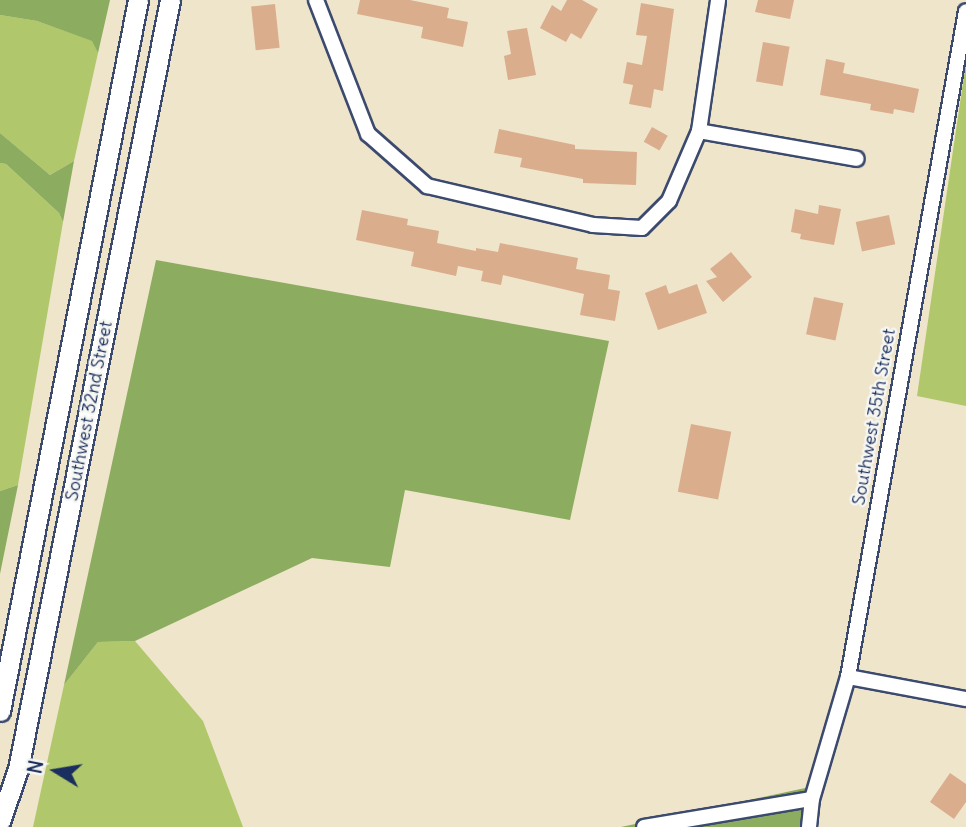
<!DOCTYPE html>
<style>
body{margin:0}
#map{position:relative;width:966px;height:827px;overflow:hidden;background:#efe5cb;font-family:Delius,sans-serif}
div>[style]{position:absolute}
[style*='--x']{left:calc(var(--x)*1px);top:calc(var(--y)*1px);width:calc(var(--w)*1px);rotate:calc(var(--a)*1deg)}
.green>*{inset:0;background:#b0c76b}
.forest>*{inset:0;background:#8cac5f}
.building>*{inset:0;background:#daad8d;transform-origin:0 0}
.roads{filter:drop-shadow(2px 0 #3b4a6e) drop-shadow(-2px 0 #3b4a6e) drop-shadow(0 2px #3b4a6e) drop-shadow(0 -2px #3b4a6e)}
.minor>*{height:14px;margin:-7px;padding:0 7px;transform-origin:7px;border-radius:7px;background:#fff}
.secondary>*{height:19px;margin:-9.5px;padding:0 9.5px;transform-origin:9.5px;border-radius:9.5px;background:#fff}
span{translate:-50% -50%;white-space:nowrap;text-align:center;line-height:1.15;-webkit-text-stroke:5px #f6f6f2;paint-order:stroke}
.street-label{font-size:18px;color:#1b2f5e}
.north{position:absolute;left:21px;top:736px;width:70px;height:70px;-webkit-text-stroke:5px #f6f6f2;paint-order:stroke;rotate:281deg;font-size:19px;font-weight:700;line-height:28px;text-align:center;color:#1b2f5e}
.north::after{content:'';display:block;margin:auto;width:24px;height:32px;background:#1b2f5e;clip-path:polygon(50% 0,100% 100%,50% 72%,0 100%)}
</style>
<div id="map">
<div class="green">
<i style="clip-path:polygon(0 15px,37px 21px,93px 41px,98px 53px,74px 161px,50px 175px,0 133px)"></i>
<i style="clip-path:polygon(966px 62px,966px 406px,917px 396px)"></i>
<i style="clip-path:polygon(0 163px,6px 164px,59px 213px,63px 222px,18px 485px,0 491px)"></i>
<i style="clip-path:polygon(135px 641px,203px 721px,243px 827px,33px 827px,64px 685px,98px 642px)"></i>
</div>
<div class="forest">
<i style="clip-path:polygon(0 0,110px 0,98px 53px,92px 41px,37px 21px,0 15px)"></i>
<i style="clip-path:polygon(0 133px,50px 175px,74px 161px,63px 222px,59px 213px,6px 164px,0 163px)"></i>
<i style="clip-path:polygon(156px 260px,609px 341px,570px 520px,405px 490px,390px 567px,312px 558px,135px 641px,98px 642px,64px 685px)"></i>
<i style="clip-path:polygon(18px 485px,0 574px,0 491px)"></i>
<i style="clip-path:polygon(824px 784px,816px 827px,621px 827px)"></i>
</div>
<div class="building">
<i style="clip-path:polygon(360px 0,410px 0,449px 8px,447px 18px,468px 22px,463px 47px,421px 38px,423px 27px,357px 14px)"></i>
<i style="clip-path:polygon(567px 0,582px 0,598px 9px,581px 39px,571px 33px,566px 42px,540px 28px,552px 5px,561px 11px)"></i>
<i style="clip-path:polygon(758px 0,794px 0,790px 19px,755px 12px)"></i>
<i style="clip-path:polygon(641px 3px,674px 9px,663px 91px,654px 89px,651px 108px,629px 104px,633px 85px,623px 83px,627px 62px,642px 65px,647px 36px,636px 35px)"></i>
<i style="left:275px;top:4px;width:44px;height:24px;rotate:84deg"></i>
<i style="clip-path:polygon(527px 28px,536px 75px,508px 80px,504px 56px,511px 54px,507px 31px)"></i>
<i style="left:763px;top:42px;width:27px;height:40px;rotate:10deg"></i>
<i style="clip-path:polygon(826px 59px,845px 63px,843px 73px,919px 89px,914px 113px,894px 109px,893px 114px,870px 110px,871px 104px,820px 95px)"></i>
<i style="left:652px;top:127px;width:18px;height:17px;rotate:29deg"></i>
<i style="clip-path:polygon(499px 129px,575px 145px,575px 149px,637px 152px,636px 185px,583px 183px,583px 179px,520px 167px,522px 158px,494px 153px)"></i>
<i style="clip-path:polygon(819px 205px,841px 209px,834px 245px,800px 239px,801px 234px,791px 232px,795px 209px,818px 214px)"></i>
<i style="clip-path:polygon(362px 210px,408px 219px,407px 225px,439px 231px,437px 243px,476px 251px,476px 248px,498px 252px,500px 243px,578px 258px,576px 269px,610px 275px,608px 289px,620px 291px,615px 321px,580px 315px,584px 294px,503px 275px,501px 285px,481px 281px,483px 271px,458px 266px,456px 276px,411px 266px,414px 252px,356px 240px)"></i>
<i style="left:889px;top:215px;width:30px;height:34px;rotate:78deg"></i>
<i style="clip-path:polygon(731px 252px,752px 277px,723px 302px,706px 281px,717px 277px,710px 269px)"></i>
<i style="clip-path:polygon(697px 284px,707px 313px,658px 330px,645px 293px,666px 285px,669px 294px)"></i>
<i style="left:814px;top:297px;width:30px;height:38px;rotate:12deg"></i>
<i style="left:691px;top:424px;width:41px;height:69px;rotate:11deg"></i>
<i style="clip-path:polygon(950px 773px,966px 784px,966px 802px,954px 819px,930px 802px)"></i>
</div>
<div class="roads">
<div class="minor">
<i style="--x:316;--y:0;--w:144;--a:68.8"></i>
<i style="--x:368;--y:134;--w:79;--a:41.4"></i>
<i style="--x:427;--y:186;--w:171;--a:13.2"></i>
<i style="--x:593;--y:225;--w:49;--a:3.5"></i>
<i style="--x:642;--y:228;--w:38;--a:-45"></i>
<i style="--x:669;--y:201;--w:76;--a:-66.8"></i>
<i style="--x:699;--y:131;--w:132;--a:-81.7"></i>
<i style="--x:699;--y:131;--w:160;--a:10"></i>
<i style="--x:848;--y:677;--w:120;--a:10.6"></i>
<i style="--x:644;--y:827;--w:170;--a:-9.5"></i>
<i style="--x:809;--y:827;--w:28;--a:-84"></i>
<i style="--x:812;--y:799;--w:127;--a:-73.6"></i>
<i style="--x:848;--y:677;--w:676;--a:-79.95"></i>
</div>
<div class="secondary">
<i style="--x:0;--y:711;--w:724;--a:-79.02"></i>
<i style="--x:0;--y:821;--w:55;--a:-70.9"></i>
<i style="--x:18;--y:769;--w:784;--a:-78.82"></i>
</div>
</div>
<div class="street-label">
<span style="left:89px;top:411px;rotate:-79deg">Southwest 32nd Street</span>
<span style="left:874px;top:417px;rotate:-80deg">Southwest 35th Street</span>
</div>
<div class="north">N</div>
</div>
